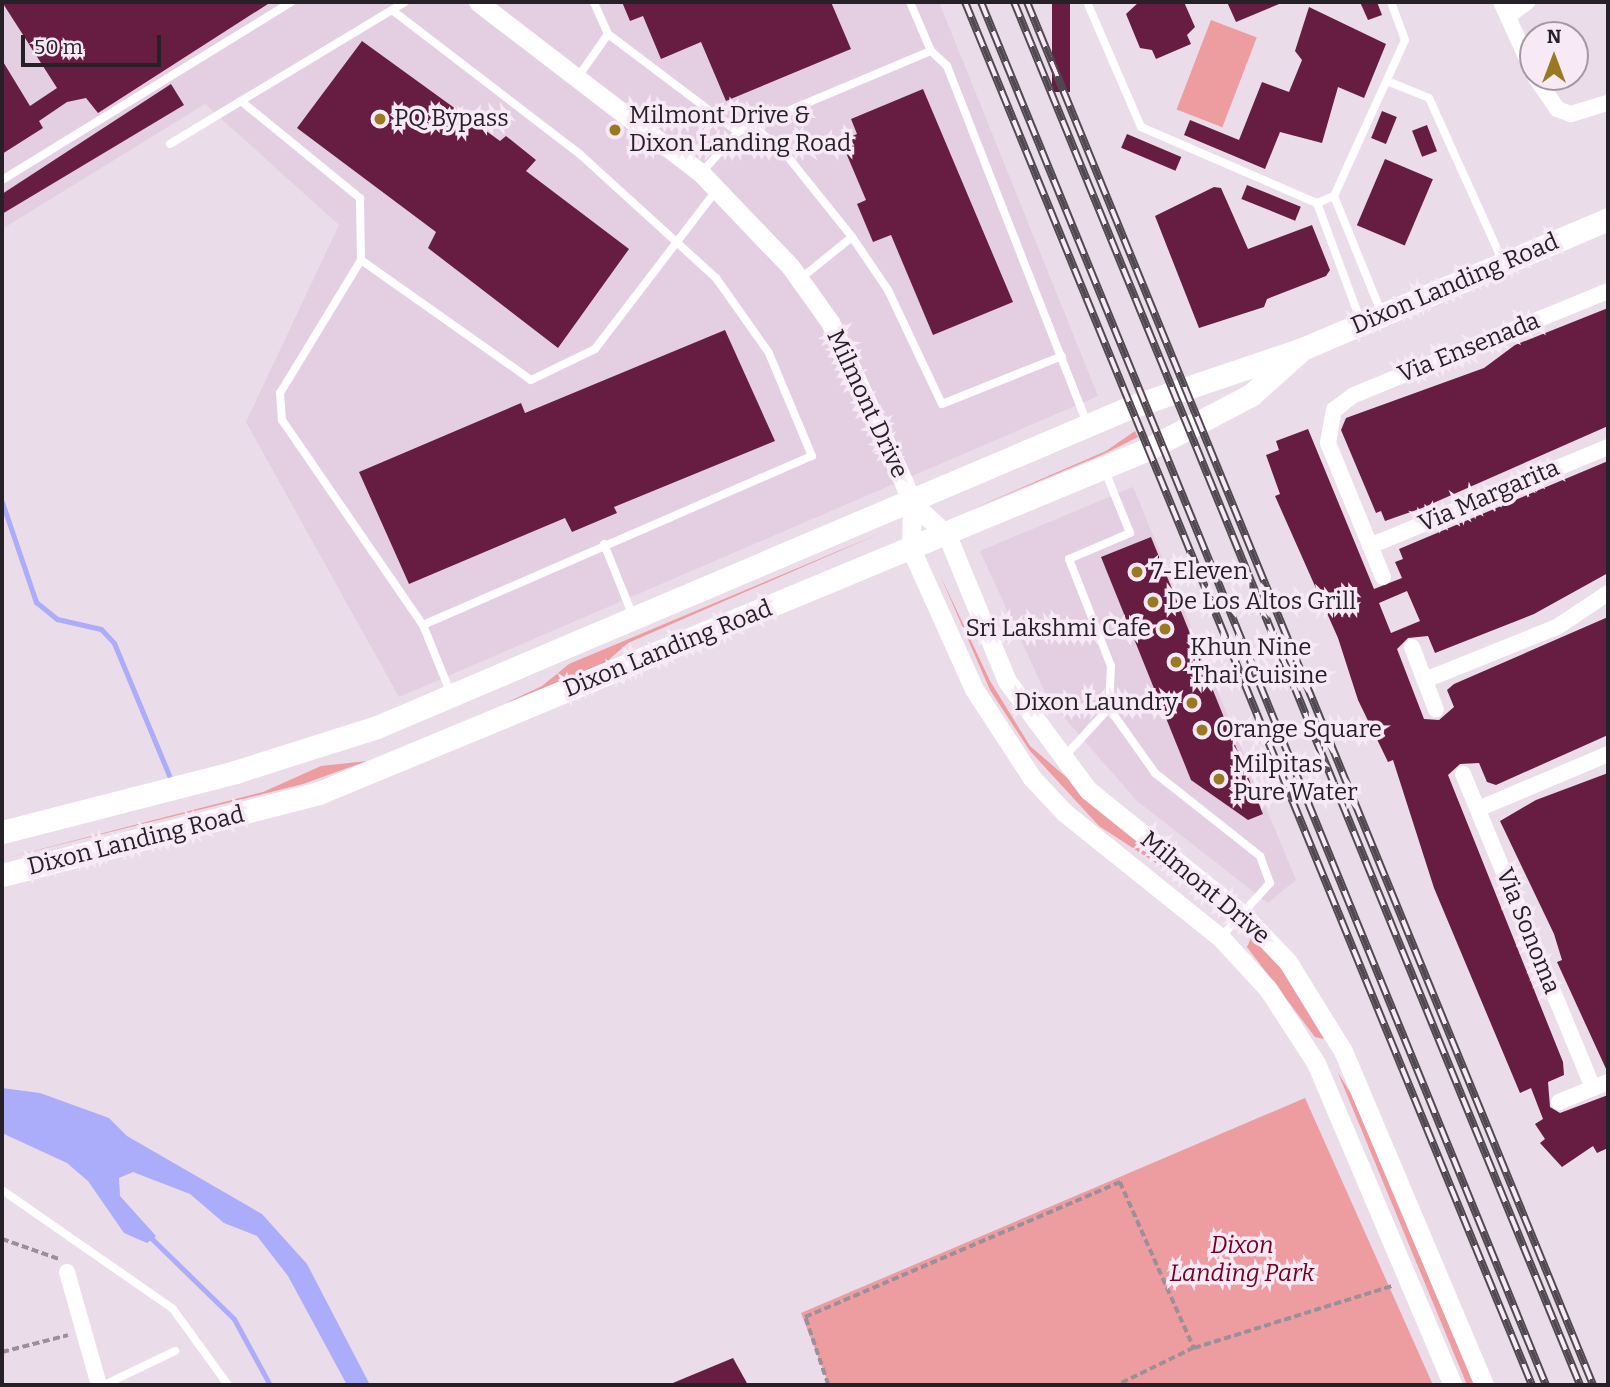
<!DOCTYPE html>
<style>
body{margin:0}
#map{position:relative;width:1610px;height:1387px;overflow:hidden;background:#eadce8;font-family:Bitter,serif}
div>[style]{position:absolute}
[style*='--x']{left:calc(var(--x)*1px);top:calc(var(--y)*1px);width:calc(var(--w)*1px);rotate:calc(var(--a)*1deg)}
.built>*{inset:0;background:#e3cfe1}
.green>*{inset:0;background:#ed9c9f;transform-origin:0 0}
.water>*{inset:0;background:#abacfa}
.stream>*{height:5px;margin:-2.5px;padding:0 2.5px;transform-origin:2.5px;border-radius:2.5px;background:#abacfa}
.building>*{inset:0;background:#661d41;transform-origin:0 0}
.path>*{height:3.5px;margin-top:-1.75px;transform-origin:0;background:repeating-linear-gradient(90deg,#9b9099 0 7px,transparent 0 10.5px)}
.service>*{height:8px;margin:-4px;padding:0 4px;transform-origin:4px;border-radius:4px;background:#fff}
.minor>*{height:16px;margin:-8px;padding:0 8px;transform-origin:8px;border-radius:8px;background:#fff}
.tertiary>*{height:19px;margin:-9.5px;padding:0 9.5px;transform-origin:9.5px;border-radius:9.5px;background:#fff}
.secondary>*{height:23px;margin:-11.5px;padding:0 11.5px;transform-origin:11.5px;border-radius:11.5px;background:#fff}
.rail>*{height:8px;margin-top:-4px;transform-origin:0;background:repeating-linear-gradient(90deg,#f8e9f6 0 16px,#504a50 0 32px);box-sizing:border-box;border-block:2px solid #504a50}
.dots>*{width:19px;height:19px;translate:-50% -50%;box-sizing:border-box;border:4px solid #f8e9f6;border-radius:50%}
span{translate:-50% -50%;white-space:nowrap;text-align:center;line-height:1.15;-webkit-text-stroke:7px #f8e9f6;paint-order:stroke}
.poi-label{font-size:24px;color:#262126}
.left{translate:0 -50%;text-align:left}
.right{translate:-100% -50%;text-align:right}
.street-label{font-size:24px;color:#262126}
.park-label{font-size:24px;color:#74011f;font-style:italic}
.frame{position:absolute;inset:0;border:4px solid #262126;pointer-events:none}
.north{position:absolute;left:1519px;top:21px;width:70px;height:70px;box-sizing:border-box;background:#f8e9f6;border:2px solid #a499a3;border-radius:50%;rotate:0deg;font-size:19px;font-weight:700;line-height:28px;text-align:center;color:#262126}
.north::after{content:'';display:block;margin:auto;width:24px;height:32px;background:#997922;clip-path:polygon(50% 0,100% 100%,50% 72%,0 100%)}
.scale{position:absolute;left:21px;top:35px;width:140px;height:32px;box-sizing:border-box;border:4px solid #262126;border-top:0;padding-left:9px;font-size:21px;line-height:24px;white-space:nowrap;color:#262126;-webkit-text-stroke:5px #f8e9f6;paint-order:stroke}
</style>
<div id="map">
<div class="built">
<i style="clip-path:polygon(2px 2px,939px 2px,1098px 396px,399px 697px,246px 422px,339px 225px,205px 104px,2px 229px)"></i>
<i style="clip-path:polygon(1133px 487px,1296px 880px,1268px 903px,1137px 801px,1048px 699px,980px 551px)"></i>
</div>
<div class="green">
<i style="left:1211px;top:20px;width:49px;height:96px;rotate:21deg"></i>
<i style="clip-path:polygon(1135px 431px,1138px 437px,1104px 454px,970px 510px,1106px 451px)"></i>
<i style="clip-path:polygon(881px 533px,628px 643px,605px 663px,504px 704px,542px 686px,569px 664px)"></i>
<i style="clip-path:polygon(940px 575px,990px 681px,1030px 746px,1199px 891px,1099px 826px,1030px 751px,990px 690px)"></i>
<i style="clip-path:polygon(367px 761px,303px 784px,2px 859px,263px 792px,321px 766px)"></i>
<i style="clip-path:polygon(1252px 936px,1276px 960px,1324px 1039px,1315px 1037px,1247px 947px)"></i>
<i style="clip-path:polygon(1338px 1073px,1351px 1094px,1481px 1385px,1467px 1385px)"></i>
<i style="clip-path:polygon(1305px 1098px,1433px 1385px,829px 1385px,801px 1313px)"></i>
</div>
<div class="water">
<i style="clip-path:polygon(2px 1088px,40px 1093px,109px 1118px,127px 1136px,262px 1214px,307px 1264px,370px 1385px,347px 1385px,288px 1276px,257px 1236px,224px 1223px,190px 1194px,133px 1172px,119px 1178px,120px 1196px,156px 1236px,147px 1243px,124px 1233px,88px 1181px,67px 1163px,2px 1133px)"></i>
</div>
<div class="stream">
<i style="--x:2;--y:502;--w:106;--a:71.2"></i>
<i style="--x:36;--y:602;--w:27;--a:39"></i>
<i style="--x:57;--y:619;--w:45;--a:12.8"></i>
<i style="--x:101;--y:629;--w:19;--a:47"></i>
<i style="--x:114;--y:643;--w:143;--a:67.4"></i>
<i style="--x:148;--y:1235;--w:120;--a:44.3"></i>
<i style="--x:234;--y:1319;--w:75;--a:61.4"></i>
</div>
<div class="building">
<i style="clip-path:polygon(2px 2px,271px 2px,98px 113px,86px 98px,67px 102px,39px 121px,43px 128px,2px 154px,2px 60px,30px 106px,57px 88px)"></i>
<i style="clip-path:polygon(622px 2px,831px 2px,851px 49px,726px 101px,701px 42px,661px 59px,643px 16px,630px 21px)"></i>
<i style="left:1052px;top:2px;width:18px;height:90px"></i>
<i style="clip-path:polygon(1139px 2px,1184px 2px,1195px 27px,1187px 35px,1191px 44px,1156px 59px,1152px 50px,1140px 48px,1126px 14px)"></i>
<i style="clip-path:polygon(1227px 2px,1284px 2px,1236px 22px)"></i>
<i style="clip-path:polygon(1360px 2px,1377px 2px,1382px 15px,1368px 20px)"></i>
<i style="clip-path:polygon(1309px 7px,1386px 44px,1364px 98px,1338px 87px,1322px 143px,1280px 132px,1265px 169px,1184px 135px,1190px 120px,1239px 140px,1262px 82px,1289px 92px,1302px 60px,1295px 51px)"></i>
<i style="clip-path:polygon(362px 41px,500px 141px,506px 136px,536px 160px,526px 171px,629px 249px,558px 348px,428px 248px,436px 232px,297px 128px)"></i>
<i style="clip-path:polygon(171px 84px,184px 105px,2px 214px,2px 194px)"></i>
<i style="clip-path:polygon(923px 89px,1013px 302px,933px 335px,891px 235px,873px 242px,857px 204px,866px 200px,841px 141px,857px 134px,851px 119px)"></i>
<i style="left:1382px;top:111px;width:16px;height:29px;rotate:22deg"></i>
<i style="left:1427px;top:125px;width:28px;height:16px;rotate:69deg"></i>
<i style="left:1127px;top:134px;width:59px;height:15px;rotate:23deg"></i>
<i style="left:1385px;top:159px;width:52px;height:72px;rotate:23deg"></i>
<i style="left:1247px;top:185px;width:58px;height:15px;rotate:22deg"></i>
<i style="clip-path:polygon(1214px 187px,1221px 188px,1248px 249px,1312px 225px,1330px 270px,1326px 276px,1267px 299px,1264px 307px,1199px 328px,1155px 216px)"></i>
<i style="clip-path:polygon(1608px 308px,1608px 426px,1422px 508px,1385px 521px,1381px 511px,1376px 513px,1341px 430px,1346px 418px,1484px 368px,1515px 345px)"></i>
<i style="clip-path:polygon(725px 330px,775px 441px,614px 507px,617px 513px,572px 532px,565px 518px,409px 584px,359px 472px,521px 403px,525px 413px)"></i>
<i style="clip-path:polygon(evenodd,1308px 429px,1374px 589px,1402px 578px,1395px 562px,1403px 559px,1399px 549px,1608px 461px,1608px 573px,1534px 614px,1435px 653px,1428px 636px,1408px 638px,1397px 649px,1424px 719px,1439px 720px,1454px 707px,1447px 690px,1454px 684px,1608px 617px,1608px 735px,1496px 785px,1487px 782px,1479px 763px,1460px 764px,1448px 775px,1563px 1062px,1564px 1075px,1548px 1082px,1550px 1107px,1560px 1113px,1608px 1095px,1608px 1148px,1597px 1153px,1593px 1146px,1562px 1167px,1540px 1143px,1545px 1139px,1535px 1124px,1543px 1119px,1531px 1088px,1520px 1093px,1434px 888px,1393px 760px,1388px 762px,1358px 700px,1338px 638px,1275px 496px,1280px 494px,1266px 455px,1279px 450px,1276px 441px,1308px 429px,1407px 591px,1420px 621px,1391px 633px,1379px 603px,1407px 591px)"></i>
<i style="clip-path:polygon(1151px 537px,1263px 814px,1248px 820px,1191px 780px,1101px 557px)"></i>
<i style="clip-path:polygon(1608px 773px,1608px 1071px,1607px 1071px,1557px 962px,1562px 960px,1554px 934px,1500px 821px,1536px 800px)"></i>
<i style="clip-path:polygon(733px 1358px,748px 1385px,668px 1385px)"></i>
</div>
<div class="path">
<i style="--x:2;--y:1239;--w:60;--a:19.3"></i>
<i style="--x:1194;--y:1348;--w:207;--a:-17.4"></i>
<i style="--x:2;--y:1352;--w:68;--a:-14.4"></i>
<i style="--x:828;--y:1385;--w:72;--a:-108.7"></i>
<i style="--x:805;--y:1317;--w:343;--a:-23.2"></i>
<i style="--x:1120;--y:1182;--w:182;--a:66"></i>
<i style="--x:1194;--y:1348;--w:85;--a:154"></i>
</div>
<div class="service">
<i style="--x:405;--y:2;--w:192;--a:148.9"></i>
<i style="--x:241;--y:101;--w:154;--a:39.2"></i>
<i style="--x:360;--y:198;--w:62;--a:89.1"></i>
<i style="--x:361;--y:260;--w:208;--a:35.2"></i>
<i style="--x:531;--y:380;--w:71;--a:-25.8"></i>
<i style="--x:595;--y:349;--w:199;--a:-52.6"></i>
<i style="--x:1087;--y:2;--w:136;--a:66.6"></i>
<i style="--x:1141;--y:127;--w:192;--a:23.4"></i>
<i style="--x:1317;--y:203;--w:18;--a:-22"></i>
<i style="--x:1334;--y:196;--w:171;--a:-65.5"></i>
<i style="--x:1405;--y:40;--w:40;--a:-110.2"></i>
<i style="--x:608;--y:34;--w:163;--a:37"></i>
<i style="--x:738;--y:132;--w:209;--a:-22.8"></i>
<i style="--x:931;--y:51;--w:53;--a:-113.2"></i>
<i style="--x:931;--y:51;--w:22;--a:43"></i>
<i style="--x:947;--y:66;--w:384;--a:68.6"></i>
<i style="--x:578;--y:77;--w:52;--a:-55.1"></i>
<i style="--x:608;--y:34;--w:35;--a:-114"></i>
<i style="--x:1387;--y:81;--w:45;--a:22"></i>
<i style="--x:1429;--y:98;--w:178;--a:65.7"></i>
<i style="--x:753;--y:126;--w:40;--a:40"></i>
<i style="--x:784;--y:152;--w:109;--a:51.3"></i>
<i style="--x:852;--y:237;--w:64;--a:55.8"></i>
<i style="--x:888;--y:290;--w:126;--a:64.7"></i>
<i style="--x:942;--y:404;--w:129;--a:-21.8"></i>
<i style="--x:170;--y:144;--w:83;--a:-31.2"></i>
<i style="--x:701;--y:173;--w:55;--a:-47.9"></i>
<i style="--x:2;--y:180;--w:339;--a:-31.6"></i>
<i style="--x:1334;--y:196;--w:125;--a:67.9"></i>
<i style="--x:1317;--y:203;--w:127;--a:69.7"></i>
<i style="--x:361;--y:260;--w:156;--a:121.3"></i>
<i style="--x:280;--y:393;--w:27;--a:86"></i>
<i style="--x:282;--y:420;--w:249;--a:55.5"></i>
<i style="--x:423;--y:625;--w:424;--a:-23.5"></i>
<i style="--x:812;--y:456;--w:112;--a:-112.7"></i>
<i style="--x:769;--y:353;--w:92;--a:-125.2"></i>
<i style="--x:716;--y:278;--w:183;--a:-137.7"></i>
<i style="--x:581;--y:155;--w:238;--a:-142.5"></i>
<i style="--x:800;--y:279;--w:67;--a:-38.9"></i>
<i style="--x:1105;--y:471;--w:67;--a:68"></i>
<i style="--x:1130;--y:533;--w:66;--a:156.9"></i>
<i style="--x:1069;--y:559;--w:115;--a:68.6"></i>
<i style="--x:1111;--y:666;--w:42;--a:92.7"></i>
<i style="--x:1109;--y:708;--w:80;--a:54.7"></i>
<i style="--x:1155;--y:773;--w:134;--a:38.3"></i>
<i style="--x:1260;--y:856;--w:29;--a:70"></i>
<i style="--x:1270;--y:883;--w:72;--a:132.2"></i>
<i style="--x:604;--y:544;--w:78;--a:68.1"></i>
<i style="--x:423;--y:625;--w:74;--a:67.9"></i>
<i style="--x:1064;--y:757;--w:67;--a:-47.4"></i>
<i style="--x:2;--y:1190;--w:208;--a:34.8"></i>
<i style="--x:173;--y:1309;--w:94;--a:54.1"></i>
<i style="--x:104;--y:1385;--w:79;--a:-25.6"></i>
</div>
<div class="minor">
<i style="--x:1501;--y:2;--w:77;--a:65.4"></i>
<i style="--x:1508;--y:16;--w:24;--a:-36"></i>
<i style="--x:1535;--y:77;--w:39;--a:55"></i>
<i style="--x:1557;--y:109;--w:15;--a:20"></i>
<i style="--x:1571;--y:114;--w:39;--a:-17"></i>
<i style="--x:1370;--y:546;--w:258;--a:-22.6"></i>
<i style="--x:1383;--y:577;--w:145;--a:-112.3"></i>
<i style="--x:1328;--y:443;--w:34;--a:-80"></i>
<i style="--x:1334;--y:410;--w:25;--a:-37"></i>
<i style="--x:1354;--y:395;--w:274;--a:-22.3"></i>
<i style="--x:1412;--y:647;--w:67;--a:69.1"></i>
<i style="--x:1425;--y:680;--w:142;--a:-21.9"></i>
<i style="--x:1557;--y:627;--w:61;--a:-33.7"></i>
<i style="--x:1463;--y:774;--w:340;--a:67.5"></i>
<i style="--x:1478;--y:809;--w:141;--a:-22.9"></i>
<i style="--x:1559;--y:1102;--w:53;--a:-22.2"></i>
<i style="--x:67;--y:1272;--w:117;--a:74.2"></i>
</div>
<div class="tertiary">
<i style="--x:478;--y:2;--w:281;--a:37.5"></i>
<i style="--x:701;--y:173;--w:129;--a:46.3"></i>
<i style="--x:790;--y:266;--w:69;--a:54.5"></i>
<i style="--x:830;--y:322;--w:177;--a:65.3"></i>
<i style="--x:904;--y:483;--w:22;--a:68"></i>
<i style="--x:912;--y:503;--w:46;--a:91.2"></i>
<i style="--x:911;--y:549;--w:154;--a:65.8"></i>
<i style="--x:974;--y:689;--w:106;--a:56.9"></i>
<i style="--x:1032;--y:778;--w:48;--a:46.7"></i>
<i style="--x:1065;--y:813;--w:200;--a:38.7"></i>
<i style="--x:1221;--y:938;--w:69;--a:47.3"></i>
<i style="--x:1268;--y:989;--w:88;--a:57"></i>
<i style="--x:1316;--y:1063;--w:350;--a:67"></i>
<i style="--x:912;--y:503;--w:47;--a:42.4"></i>
<i style="--x:947;--y:535;--w:158;--a:67.7"></i>
<i style="--x:1007;--y:681;--w:136;--a:53.4"></i>
<i style="--x:1088;--y:790;--w:198;--a:38.8"></i>
<i style="--x:1242;--y:914;--w:66;--a:46.2"></i>
<i style="--x:1288;--y:962;--w:105;--a:58.3"></i>
<i style="--x:1343;--y:1051;--w:363;--a:67.1"></i>
</div>
<div class="secondary">
<i style="--x:2;--y:832;--w:241;--a:-14.4"></i>
<i style="--x:235;--y:772;--w:149;--a:-17.6"></i>
<i style="--x:377;--y:727;--w:819;--a:-23"></i>
<i style="--x:1131;--y:407;--w:181;--a:-18.7"></i>
<i style="--x:1302;--y:349;--w:332;--a:-23"></i>
<i style="--x:2;--y:875;--w:327;--a:-14.5"></i>
<i style="--x:319;--y:793;--w:898;--a:-22.54"></i>
<i style="--x:1148;--y:449;--w:116;--a:-27.7"></i>
<i style="--x:1251;--y:395;--w:66;--a:-41.9"></i>
</div>
<div class="rail">
<i style="--x:965;--y:2;--w:1495;--a:67.71"></i>
<i style="--x:981;--y:2;--w:1494;--a:67.78"></i>
<i style="--x:1014;--y:2;--w:1494;--a:67.74"></i>
<i style="--x:1027;--y:2;--w:1494;--a:67.74"></i>
</div>
<div class="dots">
<i style="left:380px;top:119px;background:#997922"></i>
<i style="left:615px;top:130px;background:#997922"></i>
<i style="left:1137px;top:572px;background:#997922"></i>
<i style="left:1153px;top:602px;background:#997922"></i>
<i style="left:1165px;top:629px;background:#997922"></i>
<i style="left:1176px;top:662px;background:#997922"></i>
<i style="left:1192px;top:703px;background:#997922"></i>
<i style="left:1202px;top:730px;background:#997922"></i>
<i style="left:1219px;top:779px;background:#997922"></i>
</div>
<div class="poi-label">
<span class="left" style="left:629px;top:130px">Milmont Drive &amp;<br>Dixon Landing Road</span>
<span class="left" style="left:394px;top:119px">PQ Bypass</span>
<span class="left" style="left:1151px;top:572px">7-Eleven</span>
<span class="left" style="left:1167px;top:602px">De Los Altos Grill</span>
<span class="right" style="left:1151px;top:629px">Sri Lakshmi Cafe</span>
<span class="left" style="left:1190px;top:662px">Khun Nine<br>Thai Cuisine</span>
<span class="right" style="left:1178px;top:703px">Dixon Laundry</span>
<span class="left" style="left:1216px;top:730px">Orange Square</span>
<span class="left" style="left:1233px;top:779px">Milpitas<br>Pure Water</span>
</div>
<div class="street-label">
<span style="left:1455px;top:284px;rotate:-23deg">Dixon Landing Road</span>
<span style="left:1469px;top:348px;rotate:-22deg">Via Ensenada</span>
<span style="left:867px;top:404px;rotate:65deg">Milmont Drive</span>
<span style="left:1489px;top:496px;rotate:-23deg">Via Margarita</span>
<span style="left:668px;top:649px;rotate:-22deg">Dixon Landing Road</span>
<span style="left:136px;top:841px;rotate:-14deg">Dixon Landing Road</span>
<span style="left:1205px;top:888px;rotate:40deg">Milmont Drive</span>
<span style="left:1528px;top:931px;rotate:68deg">Via Sonoma</span>
</div>
<div class="park-label">
<span style="left:1242px;top:1260px">Dixon<br>Landing Park</span>
</div>
<div class="frame"></div>
<div class="north">N</div>
<div class="scale">50 m</div>
</div>
